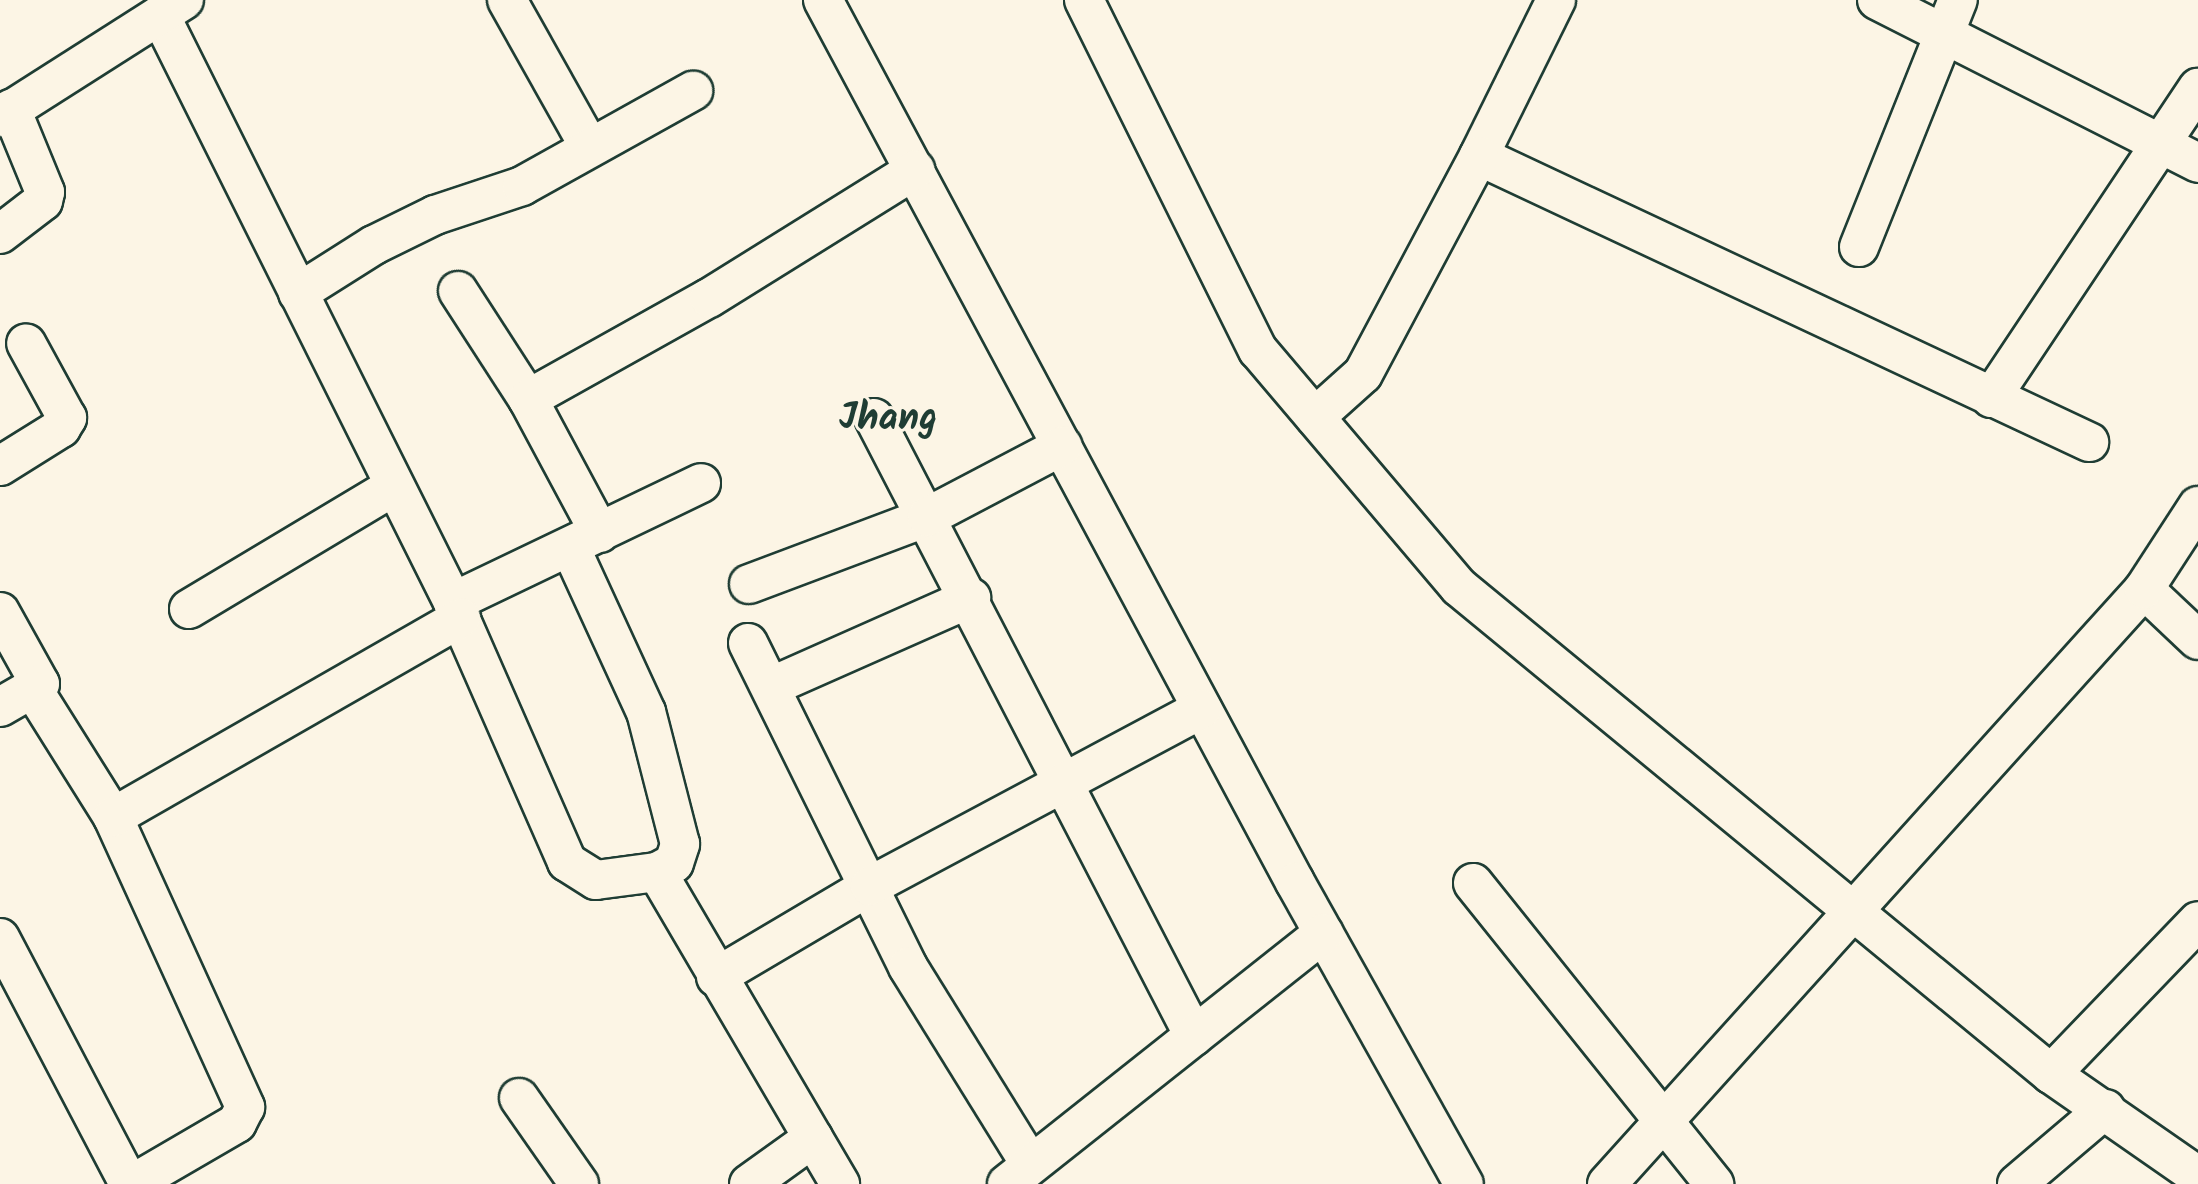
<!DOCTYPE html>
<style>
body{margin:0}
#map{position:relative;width:2198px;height:1184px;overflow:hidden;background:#fcf5e5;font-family:Kalam,sans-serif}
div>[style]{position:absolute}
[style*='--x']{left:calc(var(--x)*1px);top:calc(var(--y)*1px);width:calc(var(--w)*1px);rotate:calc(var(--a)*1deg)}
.roads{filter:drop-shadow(2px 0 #1f3d34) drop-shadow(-2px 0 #1f3d34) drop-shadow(0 2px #1f3d34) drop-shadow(0 -2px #1f3d34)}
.minor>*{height:38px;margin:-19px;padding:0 19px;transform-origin:19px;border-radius:19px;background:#fcf5e5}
span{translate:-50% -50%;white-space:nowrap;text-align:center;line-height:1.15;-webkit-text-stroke:6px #fcf5e5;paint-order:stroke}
.town-label{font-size:38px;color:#1f3d34;font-weight:700}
</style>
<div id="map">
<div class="roads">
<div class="minor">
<i style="--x:507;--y:0;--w:167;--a:60.7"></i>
<i style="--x:823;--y:0;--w:1000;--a:61.85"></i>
<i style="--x:1295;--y:882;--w:346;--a:60.8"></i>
<i style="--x:1084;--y:0;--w:391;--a:63.6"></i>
<i style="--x:1258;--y:350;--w:311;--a:49.7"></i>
<i style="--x:1459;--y:587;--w:767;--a:39.44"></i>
<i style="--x:2051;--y:1074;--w:179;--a:34.8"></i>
<i style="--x:1556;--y:0;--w:174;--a:116.3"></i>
<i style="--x:1479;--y:156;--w:674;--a:25.12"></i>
<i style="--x:1877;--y:0;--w:360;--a:26.9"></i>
<i style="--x:160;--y:15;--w:656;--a:63.47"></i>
<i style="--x:453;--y:602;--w:284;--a:66.3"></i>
<i style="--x:567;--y:862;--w:34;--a:32"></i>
<i style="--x:596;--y:880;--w:62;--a:-7.5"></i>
<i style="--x:657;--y:872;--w:19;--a:-28"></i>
<i style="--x:674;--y:863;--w:20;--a:-72"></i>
<i style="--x:680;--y:844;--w:136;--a:-104.4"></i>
<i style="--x:646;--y:712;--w:182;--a:-114.7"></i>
<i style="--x:0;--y:117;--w:218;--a:-32.5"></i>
<i style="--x:0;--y:234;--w:54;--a:-37.5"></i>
<i style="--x:43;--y:201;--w:9;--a:-77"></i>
<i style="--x:45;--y:192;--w:90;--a:-112.3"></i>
<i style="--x:1859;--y:247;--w:266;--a:-68.2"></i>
<i style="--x:458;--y:291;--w:129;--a:57.1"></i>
<i style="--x:528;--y:399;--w:152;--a:61.8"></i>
<i style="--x:298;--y:293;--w:90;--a:-32.3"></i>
<i style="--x:374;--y:245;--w:68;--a:-26.2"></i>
<i style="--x:435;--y:215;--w:92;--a:-18.4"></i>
<i style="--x:522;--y:186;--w:196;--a:-29.1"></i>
<i style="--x:1991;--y:398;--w:373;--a:-56.3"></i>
<i style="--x:528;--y:399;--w:207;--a:-29.2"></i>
<i style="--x:709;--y:298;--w:243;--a:-31.9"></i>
<i style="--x:1315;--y:417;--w:64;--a:-41.9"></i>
<i style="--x:1363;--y:374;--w:247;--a:-62"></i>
<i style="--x:874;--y:418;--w:696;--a:62.62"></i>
<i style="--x:0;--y:466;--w:72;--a:-31.9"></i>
<i style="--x:61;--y:428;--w:12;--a:-59"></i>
<i style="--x:67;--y:418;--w:85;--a:-118.7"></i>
<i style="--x:749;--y:584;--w:190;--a:-20.6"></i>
<i style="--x:927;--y:517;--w:153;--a:-27.7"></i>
<i style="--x:2144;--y:589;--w:74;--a:43.4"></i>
<i style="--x:453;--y:602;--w:275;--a:-25.6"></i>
<i style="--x:189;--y:609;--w:238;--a:-30.9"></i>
<i style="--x:0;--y:612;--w:82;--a:60.9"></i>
<i style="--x:40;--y:684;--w:46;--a:150.1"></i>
<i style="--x:748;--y:643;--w:361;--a:63.7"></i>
<i style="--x:908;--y:967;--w:232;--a:58.2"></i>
<i style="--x:772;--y:686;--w:218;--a:-23.9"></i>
<i style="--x:34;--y:691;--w:149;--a:57.9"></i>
<i style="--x:113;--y:817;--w:319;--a:65.5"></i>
<i style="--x:245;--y:1107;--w:18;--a:117"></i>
<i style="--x:237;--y:1123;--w:121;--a:149.8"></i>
<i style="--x:113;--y:817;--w:401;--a:-29.8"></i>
<i style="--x:657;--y:872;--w:362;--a:59.6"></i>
<i style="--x:1473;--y:883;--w:386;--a:51.3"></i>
<i style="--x:0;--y:938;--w:278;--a:62.3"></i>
<i style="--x:716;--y:977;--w:179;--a:-30.6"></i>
<i style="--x:870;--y:886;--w:376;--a:-28.1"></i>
<i style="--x:2051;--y:1074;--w:212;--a:-46.1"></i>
<i style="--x:519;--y:1098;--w:105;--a:55.1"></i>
<i style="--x:749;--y:1184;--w:79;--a:-35.7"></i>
<i style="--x:1007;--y:1184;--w:404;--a:-38.4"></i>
<i style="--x:1607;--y:1184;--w:801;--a:-47.93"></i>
<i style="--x:2144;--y:589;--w:99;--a:-57"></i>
<i style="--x:2017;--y:1184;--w:116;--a:-40.4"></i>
</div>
</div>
<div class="town-label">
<span style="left:888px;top:420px">Jhang</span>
</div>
</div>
